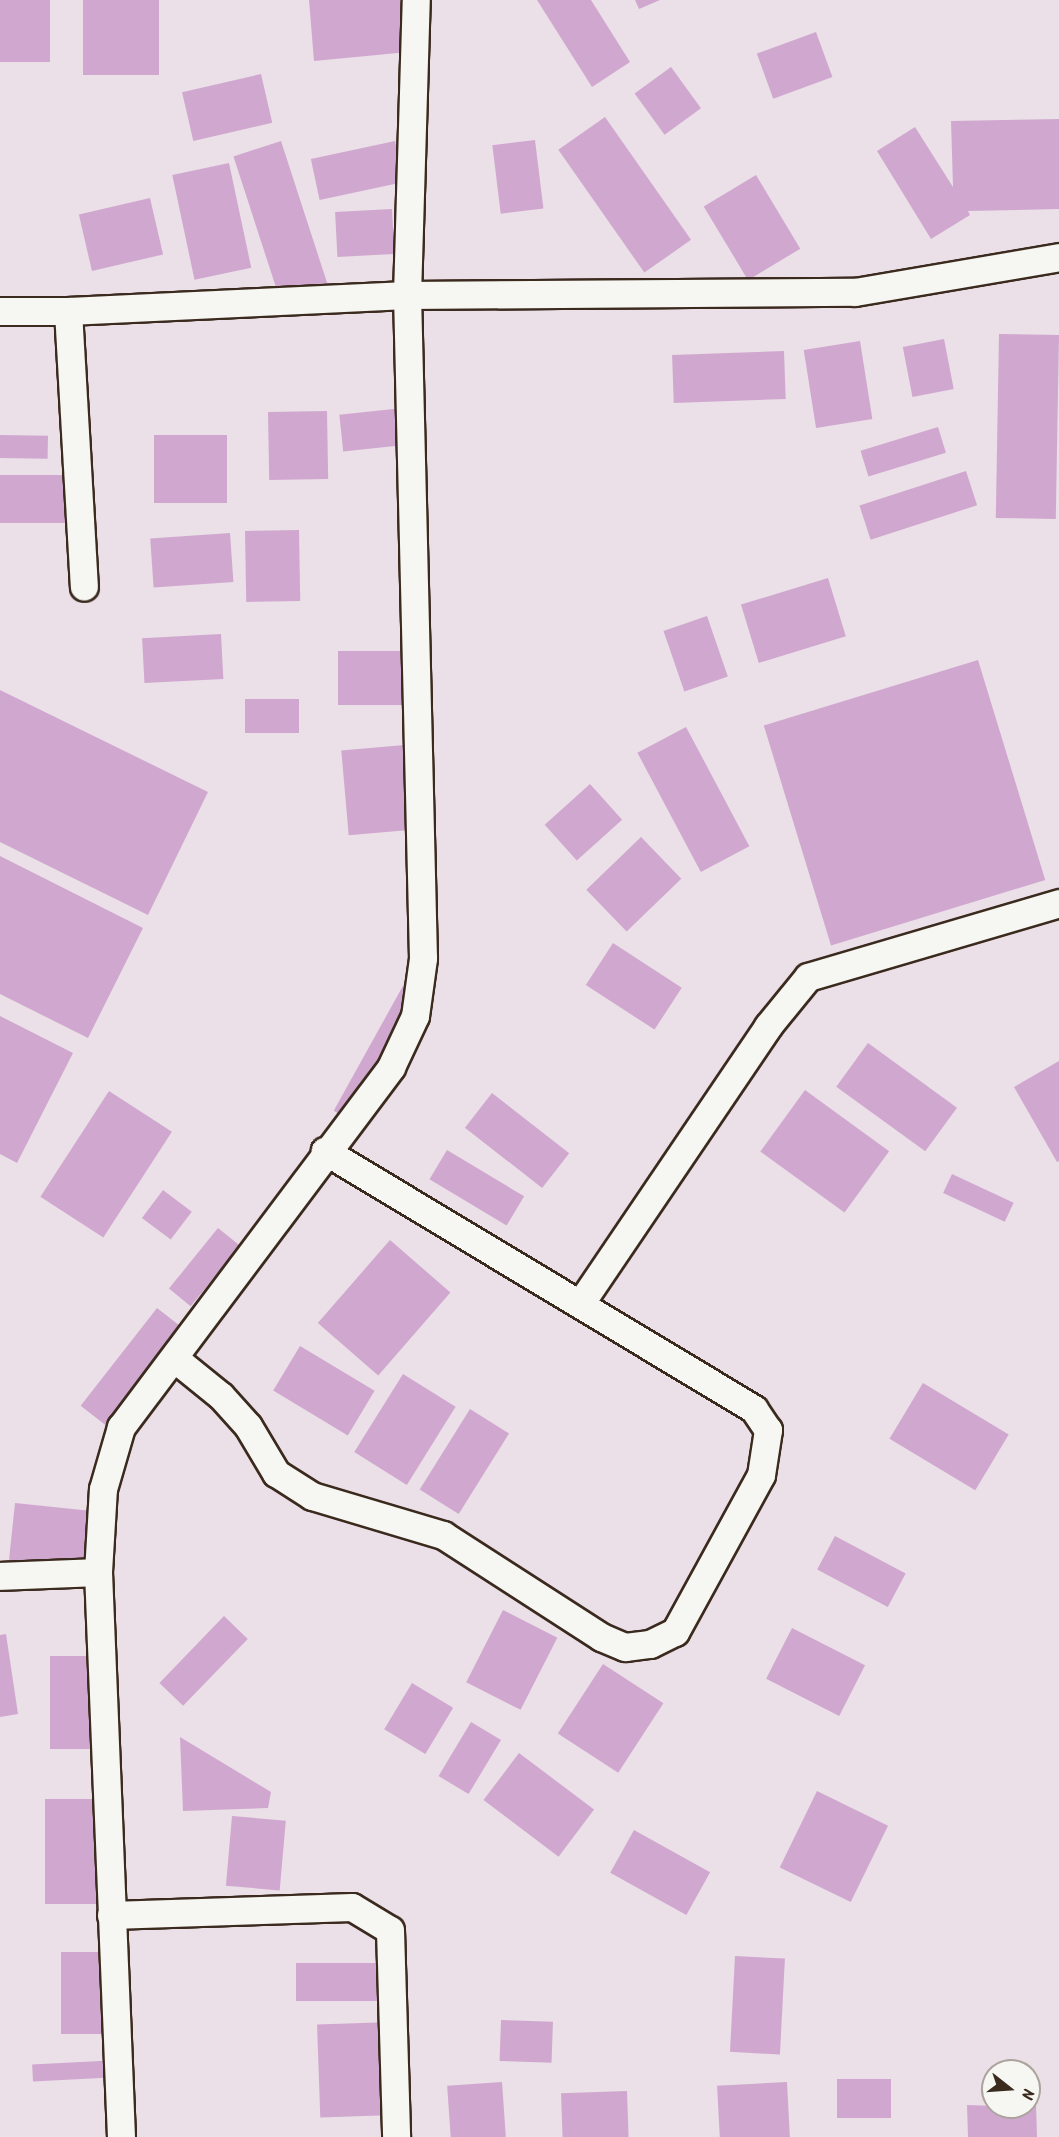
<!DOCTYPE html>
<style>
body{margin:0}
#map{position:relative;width:1059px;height:2137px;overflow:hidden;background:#ebdfe8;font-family:Kalam,sans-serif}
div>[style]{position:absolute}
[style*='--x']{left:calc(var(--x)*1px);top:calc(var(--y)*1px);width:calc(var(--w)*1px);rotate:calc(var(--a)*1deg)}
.building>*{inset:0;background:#d0a8cf;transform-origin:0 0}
.roads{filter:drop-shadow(2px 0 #3b2a1e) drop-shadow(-2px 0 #3b2a1e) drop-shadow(0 2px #3b2a1e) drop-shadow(0 -2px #3b2a1e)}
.street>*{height:27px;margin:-13.5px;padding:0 13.5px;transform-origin:13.5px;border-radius:13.5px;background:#f6f6f2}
span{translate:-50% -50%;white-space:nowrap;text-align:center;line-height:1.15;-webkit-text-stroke:4.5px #f6f6f2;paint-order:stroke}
.north{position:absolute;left:981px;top:2059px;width:60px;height:60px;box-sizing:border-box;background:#f6f6f2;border:2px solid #aba49d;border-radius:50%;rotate:107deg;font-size:16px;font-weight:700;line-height:24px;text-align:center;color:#3b2a1e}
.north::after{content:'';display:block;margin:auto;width:21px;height:27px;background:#3b2a1e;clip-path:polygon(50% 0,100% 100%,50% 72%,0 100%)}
</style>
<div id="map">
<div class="building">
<i style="left:0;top:0;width:50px;height:62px"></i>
<i style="left:83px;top:0;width:76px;height:75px"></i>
<i style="clip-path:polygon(309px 0,424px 0,429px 50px,314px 61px)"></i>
<i style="clip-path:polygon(537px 0,591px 0,630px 62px,592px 87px)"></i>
<i style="clip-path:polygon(635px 0,660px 0,639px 9px)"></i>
<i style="left:816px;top:32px;width:48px;height:63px;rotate:70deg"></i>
<i style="left:671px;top:67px;width:51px;height:45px;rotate:54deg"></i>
<i style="left:261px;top:74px;width:50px;height:81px;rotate:77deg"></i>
<i style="left:605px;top:117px;width:150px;height:57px;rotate:55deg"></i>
<i style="clip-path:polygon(1059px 119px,1059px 209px,968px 211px,970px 215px,931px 239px,877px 151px,915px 127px,953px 187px,951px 121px)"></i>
<i style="left:535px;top:140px;width:69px;height:43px;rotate:83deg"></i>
<i style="left:281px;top:141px;width:161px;height:50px;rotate:72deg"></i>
<i style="left:395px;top:141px;width:42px;height:86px;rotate:78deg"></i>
<i style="left:229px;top:163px;width:107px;height:58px;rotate:78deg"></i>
<i style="left:756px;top:175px;width:86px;height:61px;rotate:59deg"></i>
<i style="left:150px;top:198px;width:58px;height:73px;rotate:77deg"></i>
<i style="left:392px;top:209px;width:45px;height:57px;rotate:87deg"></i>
<i style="left:999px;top:334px;width:60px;height:184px;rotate:1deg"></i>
<i style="left:944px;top:339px;width:51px;height:42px;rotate:79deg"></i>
<i style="left:860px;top:341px;width:79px;height:57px;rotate:81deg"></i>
<i style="left:784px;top:351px;width:48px;height:112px;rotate:88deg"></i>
<i style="left:403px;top:408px;width:37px;height:64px;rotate:84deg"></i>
<i style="left:327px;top:411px;width:68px;height:59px;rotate:89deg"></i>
<i style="left:938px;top:427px;width:27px;height:81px;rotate:73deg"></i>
<i style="left:0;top:435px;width:48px;height:23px;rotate:1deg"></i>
<i style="left:154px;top:435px;width:73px;height:68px"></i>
<i style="left:966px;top:471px;width:36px;height:112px;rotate:72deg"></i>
<i style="left:0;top:475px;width:69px;height:48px"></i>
<i style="left:299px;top:530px;width:71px;height:54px;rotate:89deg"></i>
<i style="left:230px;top:533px;width:49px;height:80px;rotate:86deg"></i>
<i style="left:828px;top:578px;width:61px;height:91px;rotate:73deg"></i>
<i style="left:707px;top:616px;width:64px;height:46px;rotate:71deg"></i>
<i style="left:221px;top:634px;width:45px;height:79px;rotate:87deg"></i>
<i style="left:338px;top:651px;width:77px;height:54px"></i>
<i style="left:978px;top:660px;width:230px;height:224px;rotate:73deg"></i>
<i style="clip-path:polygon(0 690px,208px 792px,148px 915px,0 842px)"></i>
<i style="left:245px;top:699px;width:54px;height:34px"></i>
<i style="left:686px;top:727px;width:135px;height:55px;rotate:62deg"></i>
<i style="left:416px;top:744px;width:85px;height:75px;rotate:85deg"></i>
<i style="left:590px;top:784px;width:48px;height:61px;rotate:48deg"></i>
<i style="left:641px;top:837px;width:58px;height:76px;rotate:46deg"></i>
<i style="clip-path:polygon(0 856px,143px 928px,88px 1038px,0 994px)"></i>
<i style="left:613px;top:943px;width:82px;height:50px;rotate:33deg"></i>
<i style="left:404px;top:984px;width:31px;height:145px;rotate:29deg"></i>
<i style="clip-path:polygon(0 1016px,73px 1053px,17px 1163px,0 1154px)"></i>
<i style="left:868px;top:1043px;width:110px;height:54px;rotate:36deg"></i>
<i style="clip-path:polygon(1059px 1061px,1059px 1161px,1057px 1162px,1014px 1087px)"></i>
<i style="left:805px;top:1090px;width:104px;height:76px;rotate:36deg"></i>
<i style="left:109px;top:1091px;width:75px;height:126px;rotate:33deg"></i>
<i style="left:492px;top:1093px;width:98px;height:44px;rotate:38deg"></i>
<i style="left:447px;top:1150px;width:90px;height:34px;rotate:31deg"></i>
<i style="left:952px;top:1174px;width:68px;height:21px;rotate:25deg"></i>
<i style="left:163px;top:1190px;width:36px;height:35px;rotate:37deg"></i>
<i style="left:218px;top:1228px;width:28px;height:78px;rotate:39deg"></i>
<i style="left:390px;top:1240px;width:80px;height:110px;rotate:41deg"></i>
<i style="left:157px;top:1308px;width:31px;height:124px;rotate:38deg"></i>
<i style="left:300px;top:1346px;width:87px;height:52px;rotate:31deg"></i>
<i style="left:403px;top:1374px;width:62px;height:92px;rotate:32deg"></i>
<i style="left:923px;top:1383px;width:100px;height:65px;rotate:31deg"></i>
<i style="left:470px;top:1409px;width:46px;height:95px;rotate:32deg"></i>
<i style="left:15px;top:1503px;width:82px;height:57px;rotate:6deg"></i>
<i style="left:835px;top:1536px;width:80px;height:38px;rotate:28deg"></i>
<i style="left:503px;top:1610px;width:61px;height:81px;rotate:27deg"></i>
<i style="left:224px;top:1616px;width:33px;height:93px;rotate:44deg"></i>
<i style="left:792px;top:1628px;width:82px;height:57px;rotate:27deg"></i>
<i style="clip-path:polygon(6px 1634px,18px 1714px,0 1717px,0 1635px)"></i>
<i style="left:50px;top:1656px;width:54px;height:93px"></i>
<i style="left:603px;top:1664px;width:72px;height:83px;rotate:33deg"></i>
<i style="left:412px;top:1683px;width:48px;height:54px;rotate:31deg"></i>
<i style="left:471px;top:1722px;width:35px;height:63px;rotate:31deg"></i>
<i style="clip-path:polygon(180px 1737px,271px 1792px,268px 1808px,183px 1811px)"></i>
<i style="left:519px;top:1753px;width:94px;height:59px;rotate:37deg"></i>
<i style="left:817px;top:1791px;width:79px;height:85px;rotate:26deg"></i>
<i style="left:104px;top:1799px;width:105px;height:59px;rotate:90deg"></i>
<i style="left:232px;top:1816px;width:54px;height:70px;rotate:5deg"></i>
<i style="left:634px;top:1830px;width:87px;height:49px;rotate:29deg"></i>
<i style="left:61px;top:1952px;width:44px;height:82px"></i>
<i style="left:735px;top:1956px;width:50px;height:96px;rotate:3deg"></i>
<i style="left:377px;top:1963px;width:38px;height:81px;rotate:90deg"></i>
<i style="left:501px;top:2020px;width:52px;height:41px;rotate:2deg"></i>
<i style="left:391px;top:2022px;width:93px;height:74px;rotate:88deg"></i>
<i style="left:119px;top:2060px;width:17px;height:87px;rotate:87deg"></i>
<i style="left:891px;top:2079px;width:39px;height:54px;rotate:90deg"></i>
<i style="left:502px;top:2082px;width:55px;height:55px;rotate:86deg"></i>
<i style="left:787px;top:2082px;width:55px;height:70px;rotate:87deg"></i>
<i style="left:627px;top:2091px;width:46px;height:66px;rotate:88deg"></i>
<i style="clip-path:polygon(1029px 2103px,1036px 2103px,1037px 2137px,968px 2137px,967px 2105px,1029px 2107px)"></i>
</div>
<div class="roads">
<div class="street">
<i style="--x:0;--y:311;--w:68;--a:0"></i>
<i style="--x:68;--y:311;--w:339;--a:-2.7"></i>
<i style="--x:407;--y:295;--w:448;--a:-0.4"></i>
<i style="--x:855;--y:292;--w:207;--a:-9.7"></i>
<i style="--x:68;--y:311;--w:276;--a:86.7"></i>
<i style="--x:580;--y:1304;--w:336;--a:-55.9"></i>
<i style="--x:768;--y:1026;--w:63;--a:-50.8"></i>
<i style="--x:808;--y:977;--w:262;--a:-16.4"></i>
<i style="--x:174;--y:1358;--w:60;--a:39"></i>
<i style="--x:221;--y:1396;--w:40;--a:48"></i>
<i style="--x:248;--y:1426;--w:55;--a:59.2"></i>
<i style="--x:276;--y:1473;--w:43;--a:32.6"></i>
<i style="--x:312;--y:1496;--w:137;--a:16.6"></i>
<i style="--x:443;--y:1535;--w:188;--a:32.8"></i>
<i style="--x:601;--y:1637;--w:26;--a:23"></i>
<i style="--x:625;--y:1647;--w:25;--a:-7"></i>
<i style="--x:650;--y:1644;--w:28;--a:-26"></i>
<i style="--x:675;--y:1632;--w:179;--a:-61.3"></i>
<i style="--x:761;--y:1475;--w:46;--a:-81.2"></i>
<i style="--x:768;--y:1430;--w:25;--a:-124"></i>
<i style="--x:754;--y:1409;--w:501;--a:-148.98"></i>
<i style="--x:0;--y:1576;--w:98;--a:-2.3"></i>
<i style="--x:111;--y:1915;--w:241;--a:-1.9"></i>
<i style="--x:352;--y:1907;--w:44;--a:31.2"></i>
<i style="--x:390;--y:1930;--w:207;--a:88.3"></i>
<i style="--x:121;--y:2137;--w:565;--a:-92.33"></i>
<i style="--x:98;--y:1572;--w:83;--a:-86.6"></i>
<i style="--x:103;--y:1489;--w:65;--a:-73.8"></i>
<i style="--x:121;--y:1427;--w:450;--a:-53.1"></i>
<i style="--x:391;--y:1067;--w:56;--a:-64.8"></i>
<i style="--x:415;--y:1016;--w:59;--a:-82.1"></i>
<i style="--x:423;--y:958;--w:663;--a:-91.38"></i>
<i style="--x:407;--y:295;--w:295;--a:-88.3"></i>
</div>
</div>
<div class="north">N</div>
</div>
